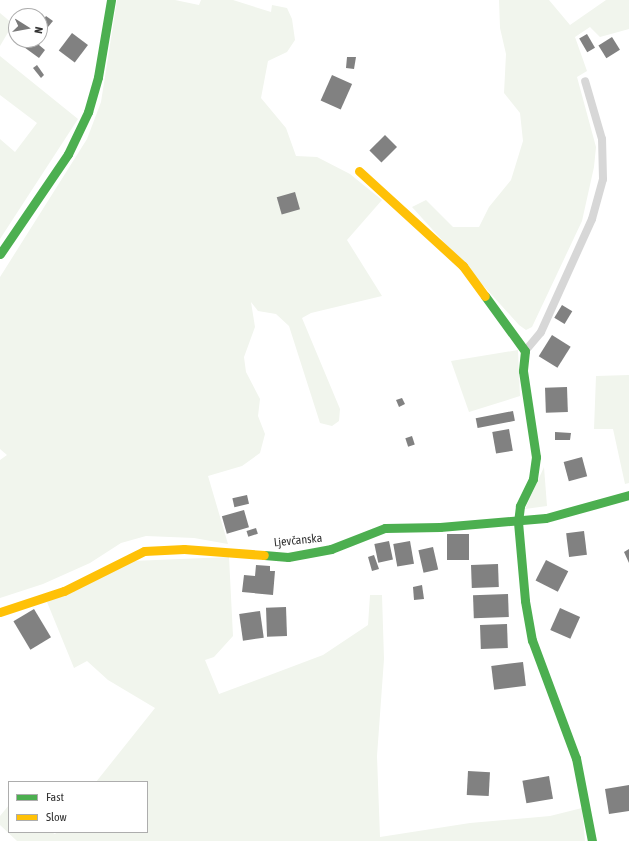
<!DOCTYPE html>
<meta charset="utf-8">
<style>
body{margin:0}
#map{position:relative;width:629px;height:841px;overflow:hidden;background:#fff;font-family:"Asap Condensed",sans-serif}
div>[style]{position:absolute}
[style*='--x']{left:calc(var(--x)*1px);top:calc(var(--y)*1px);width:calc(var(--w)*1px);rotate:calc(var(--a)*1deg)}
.green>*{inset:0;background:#f1f5ed}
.building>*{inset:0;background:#818181;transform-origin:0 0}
.lane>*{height:8px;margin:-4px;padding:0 4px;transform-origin:4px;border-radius:4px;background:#d7d7d7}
.fast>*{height:9px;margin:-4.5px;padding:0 4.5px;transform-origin:4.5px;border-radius:4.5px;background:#4caf50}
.slow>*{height:9px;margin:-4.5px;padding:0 4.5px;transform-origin:4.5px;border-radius:4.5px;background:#ffc107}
span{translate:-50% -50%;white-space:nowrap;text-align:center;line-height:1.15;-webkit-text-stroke:4px #fff;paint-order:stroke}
.street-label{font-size:12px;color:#333}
.legend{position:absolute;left:8px;top:781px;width:140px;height:52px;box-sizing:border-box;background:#fff;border:1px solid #adadad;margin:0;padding:5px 7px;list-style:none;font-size:12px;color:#333}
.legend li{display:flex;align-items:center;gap:8px;height:20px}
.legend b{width:20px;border:1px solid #adadad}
.north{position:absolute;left:8px;top:8px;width:40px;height:40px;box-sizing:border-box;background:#fff;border:1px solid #adadad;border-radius:50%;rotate:101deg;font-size:11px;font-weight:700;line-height:16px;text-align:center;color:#333}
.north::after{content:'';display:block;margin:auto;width:14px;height:18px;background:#7a7a7a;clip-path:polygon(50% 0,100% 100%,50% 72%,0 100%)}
</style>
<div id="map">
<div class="green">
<i style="clip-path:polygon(117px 0,175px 0,199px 5px,201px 0,233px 0,271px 12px,272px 5px,287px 8px,292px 19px,295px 40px,287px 52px,268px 61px,261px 98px,286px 128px,296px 156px,317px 157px,350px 174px,382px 200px,347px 240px,382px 296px,311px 313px,302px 318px,340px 409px,339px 421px,332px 426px,320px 423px,289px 326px,276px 314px,258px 311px,251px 302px,255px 327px,244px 357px,246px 372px,260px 399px,258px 416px,265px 434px,260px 453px,242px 466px,208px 476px,228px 544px,194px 538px,146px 536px,121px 543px,90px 563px,43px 584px,0 598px,0 460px,7px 455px,0 449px,0 277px,87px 139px,101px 102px)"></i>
<i style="clip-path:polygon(499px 0,549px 0,570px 25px,606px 0,629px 0,629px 29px,600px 37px,590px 27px,575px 37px,587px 71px,577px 77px,596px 147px,594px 167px,582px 221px,532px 327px,526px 330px,519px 325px,412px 207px,426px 200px,453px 227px,479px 227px,489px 207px,511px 180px,523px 141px,520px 113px,504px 93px,506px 54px,500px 28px)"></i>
<i style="clip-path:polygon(0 13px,13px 24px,0 46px)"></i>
<i style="clip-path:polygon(0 56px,78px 119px,0 239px,0 139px,15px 152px,37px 123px,0 95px)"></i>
<i style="clip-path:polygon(518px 350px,520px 396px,469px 412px,451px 361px)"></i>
<i style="clip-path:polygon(629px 375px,629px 483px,625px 484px,613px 429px,594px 429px,596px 376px)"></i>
<i style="clip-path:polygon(544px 467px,547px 506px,525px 509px)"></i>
<i style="clip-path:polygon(229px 557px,233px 636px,214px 657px,205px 660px,219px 694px,323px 655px,368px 625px,370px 595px,382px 595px,384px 659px,377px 756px,380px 837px,470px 823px,550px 816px,582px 808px,585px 841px,17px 841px,0 825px,0 816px,9px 805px,9px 832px,51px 832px,55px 834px,57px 832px,147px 832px,147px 782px,96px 782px,155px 708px,108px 680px,87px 661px,74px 668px,47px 602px,132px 561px)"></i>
</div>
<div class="building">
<i style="clip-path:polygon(46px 16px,53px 21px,48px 27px,42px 22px)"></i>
<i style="left:72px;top:33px;width:20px;height:22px;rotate:37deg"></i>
<i style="left:587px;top:34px;width:16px;height:9px;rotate:60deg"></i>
<i style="left:612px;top:37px;width:15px;height:16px;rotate:58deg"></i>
<i style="clip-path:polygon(40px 39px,42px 40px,39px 45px,45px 50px,39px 58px,17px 42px)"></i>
<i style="clip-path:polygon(347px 57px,356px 57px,354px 69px,346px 68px)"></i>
<i style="clip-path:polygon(37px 65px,44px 75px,41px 78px,33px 68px)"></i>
<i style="left:332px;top:75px;width:22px;height:28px;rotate:24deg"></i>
<i style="left:385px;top:135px;width:17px;height:22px;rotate:45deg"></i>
<i style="left:295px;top:192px;width:18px;height:19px;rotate:74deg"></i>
<i style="left:562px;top:305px;width:12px;height:15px;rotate:31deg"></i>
<i style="left:552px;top:335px;width:22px;height:25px;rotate:32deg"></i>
<i style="left:567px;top:387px;width:25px;height:22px;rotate:88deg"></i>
<i style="clip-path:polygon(402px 398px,405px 404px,399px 407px,396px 400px)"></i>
<i style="left:513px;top:411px;width:10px;height:38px;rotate:79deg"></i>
<i style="left:509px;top:429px;width:22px;height:17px;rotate:80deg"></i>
<i style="clip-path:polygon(555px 432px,571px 433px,570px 440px,555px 440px)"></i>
<i style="left:412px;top:436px;width:9px;height:7px;rotate:72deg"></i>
<i style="left:582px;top:457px;width:20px;height:19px;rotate:75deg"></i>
<i style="left:247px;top:495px;width:9px;height:15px;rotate:77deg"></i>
<i style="left:244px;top:510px;width:18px;height:23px;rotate:74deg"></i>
<i style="left:256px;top:528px;width:6px;height:10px;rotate:72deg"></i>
<i style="left:584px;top:531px;width:24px;height:18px;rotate:83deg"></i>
<i style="left:447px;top:534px;width:22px;height:26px"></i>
<i style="left:389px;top:541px;width:19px;height:15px;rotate:78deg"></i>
<i style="left:410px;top:541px;width:23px;height:17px;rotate:80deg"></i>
<i style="left:433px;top:547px;width:23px;height:15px;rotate:77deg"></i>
<i style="clip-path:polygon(629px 549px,629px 563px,624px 552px)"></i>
<i style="clip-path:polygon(374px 555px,379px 569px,372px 571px,368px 557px)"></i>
<i style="left:546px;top:560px;width:25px;height:23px;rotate:27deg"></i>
<i style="left:498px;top:564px;width:23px;height:27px;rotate:88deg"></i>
<i style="clip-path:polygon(256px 565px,270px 566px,270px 571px,275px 571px,273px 595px,242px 592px,244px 575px,255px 576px)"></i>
<i style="clip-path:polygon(422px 585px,424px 599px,414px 600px,413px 587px)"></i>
<i style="left:508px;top:594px;width:23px;height:35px;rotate:88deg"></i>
<i style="left:286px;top:607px;width:29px;height:20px;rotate:88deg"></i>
<i style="left:560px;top:608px;width:22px;height:24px;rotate:24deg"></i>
<i style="left:34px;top:609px;width:33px;height:24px;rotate:59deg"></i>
<i style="left:260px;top:611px;width:27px;height:21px;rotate:82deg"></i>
<i style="left:507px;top:624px;width:24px;height:27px;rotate:88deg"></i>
<i style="left:523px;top:662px;width:24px;height:32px;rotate:83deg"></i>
<i style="left:468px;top:771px;width:22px;height:24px;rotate:3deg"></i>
<i style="left:549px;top:776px;width:23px;height:27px;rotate:80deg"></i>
<i style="clip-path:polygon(629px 785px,629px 811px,609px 814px,605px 789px)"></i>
</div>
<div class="lane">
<i style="--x:526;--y:350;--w:23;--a:-50"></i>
<i style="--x:541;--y:332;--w:124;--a:-65.7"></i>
<i style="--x:592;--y:219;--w:41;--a:-74.6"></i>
<i style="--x:603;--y:179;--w:40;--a:-91.4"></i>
<i style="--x:602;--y:139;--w:60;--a:-106.3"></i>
</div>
<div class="fast">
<i style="--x:0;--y:254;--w:121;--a:-55.8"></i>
<i style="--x:68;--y:154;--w:47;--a:-64.5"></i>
<i style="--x:88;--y:112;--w:36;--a:-74"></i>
<i style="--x:98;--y:77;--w:78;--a:-80.4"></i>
<i style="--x:485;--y:296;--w:68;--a:54"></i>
<i style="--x:525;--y:351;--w:20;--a:96"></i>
<i style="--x:523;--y:371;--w:87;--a:81.4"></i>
<i style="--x:536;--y:457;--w:22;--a:98"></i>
<i style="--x:533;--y:479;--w:30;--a:116"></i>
<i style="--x:520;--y:506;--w:16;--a:97"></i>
<i style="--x:518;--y:522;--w:79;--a:84.9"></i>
<i style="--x:525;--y:601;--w:40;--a:80"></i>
<i style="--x:532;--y:640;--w:126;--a:69.6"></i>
<i style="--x:576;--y:758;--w:85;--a:79.1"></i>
<i style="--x:264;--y:555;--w:24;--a:5"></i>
<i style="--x:288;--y:557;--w:44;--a:-10.5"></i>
<i style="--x:331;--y:549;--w:58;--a:-21.3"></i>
<i style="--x:385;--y:528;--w:55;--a:-1"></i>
<i style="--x:440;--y:527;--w:106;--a:-4.9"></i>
<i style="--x:546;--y:518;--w:86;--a:-15.5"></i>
</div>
<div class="slow">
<i style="--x:359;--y:171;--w:141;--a:42.4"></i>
<i style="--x:463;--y:266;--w:37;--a:54"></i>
<i style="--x:0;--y:612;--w:67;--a:-18.2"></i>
<i style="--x:64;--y:591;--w:89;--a:-26.6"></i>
<i style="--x:144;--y:551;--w:40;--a:-2.9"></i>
<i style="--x:184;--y:549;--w:80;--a:4.3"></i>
</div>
<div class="street-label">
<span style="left:298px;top:541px;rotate:-6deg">Ljevčanska</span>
</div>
<ul class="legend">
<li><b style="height:5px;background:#4caf50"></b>Fast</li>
<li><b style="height:5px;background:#ffc107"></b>Slow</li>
</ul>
<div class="north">N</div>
</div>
